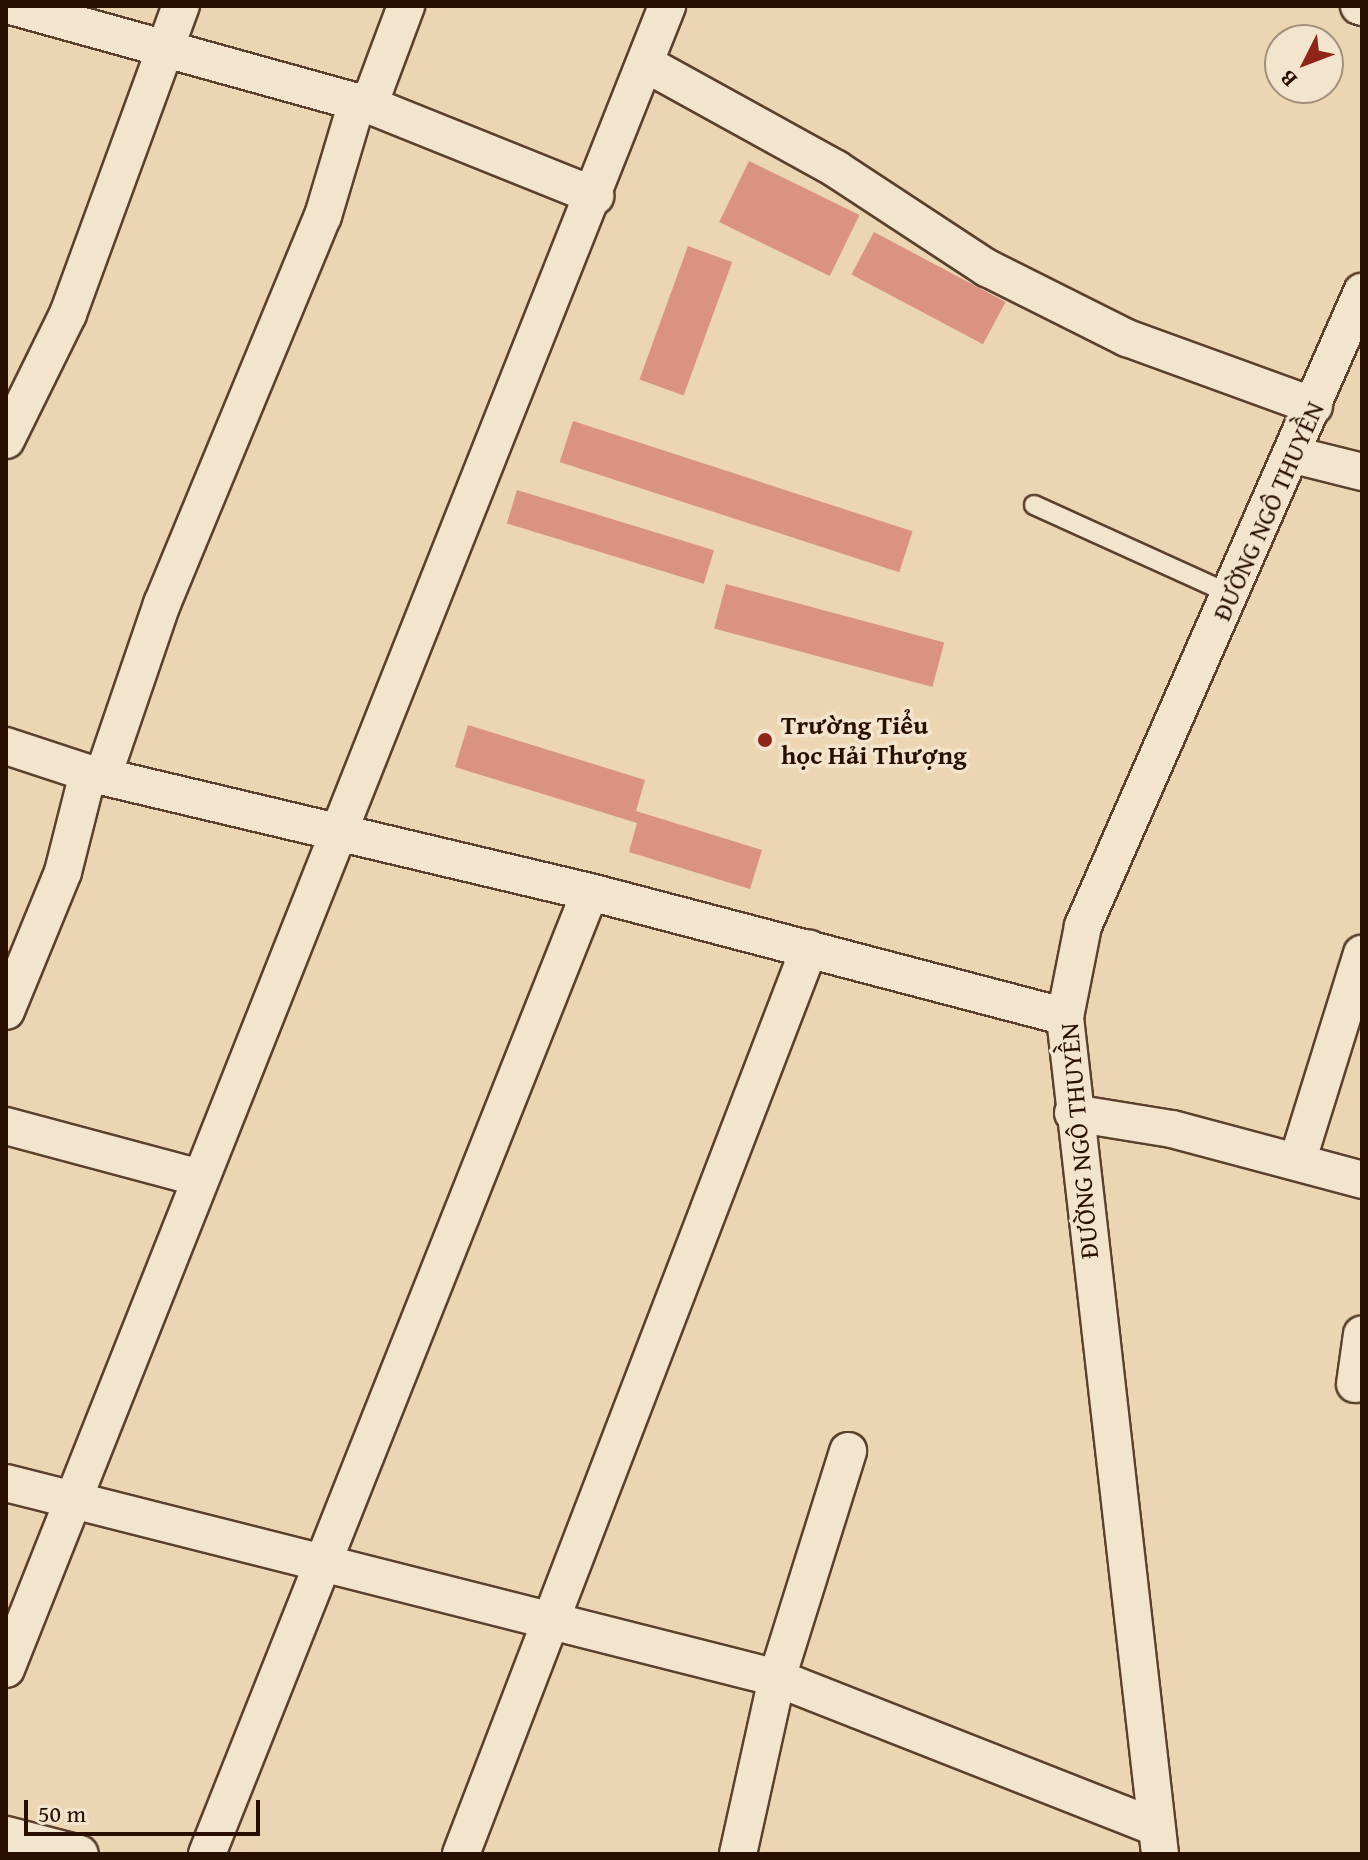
<!DOCTYPE html>
<meta charset="utf-8">
<style>
body{margin:0}
#map{position:relative;width:1368px;height:1860px;overflow:hidden;background:#ebd5b2;font-family:"Gentium Book Plus",serif}
div>[style]{position:absolute}
[style*='--x']{left:calc(var(--x)*1px);top:calc(var(--y)*1px);width:calc(var(--w)*1px);rotate:calc(var(--a)*1deg)}
.building>*{inset:0;background:#da9383;transform-origin:0 0}
.roads{filter:drop-shadow(2px 0 #5a402d) drop-shadow(-2px 0 #5a402d) drop-shadow(0 2px #5a402d) drop-shadow(0 -2px #5a402d)}
.lane>*{height:18px;margin:-9px;padding:0 9px;transform-origin:9px;border-radius:9px;background:#f2e4cd}
.street>*{height:36px;margin:-18px;padding:0 18px;transform-origin:18px;border-radius:18px;background:#f2e4cd}
.dots>*{width:22px;height:22px;translate:-50% -50%;box-sizing:border-box;border:4px solid #f2e4cd;border-radius:50%}
span{translate:-50% -50%;white-space:nowrap;text-align:center;line-height:1.15;-webkit-text-stroke:7px #f2e4cd;paint-order:stroke}
.street-label{font-size:26px;color:#290f01}
.poi-label{font-size:26px;color:#290f01;font-weight:700}
.left{translate:0 -50%;text-align:left}
.frame{position:absolute;inset:0;border:8px solid #290f01;pointer-events:none}
.north{position:absolute;left:1264px;top:24px;width:80px;height:80px;box-sizing:border-box;background:#f2e4cd;border:2px solid #a28f7b;border-radius:50%;rotate:228deg;font-size:22px;font-weight:700;line-height:32px;text-align:center;color:#290f01}
.north::after{content:'';display:block;margin:auto;width:28px;height:36px;background:#8f2418;clip-path:polygon(50% 0,100% 100%,50% 72%,0 100%)}
.scale{position:absolute;left:24px;top:1800px;width:236px;height:36px;box-sizing:border-box;border:4px solid #290f01;border-top:0;padding-left:10px;font-size:24px;line-height:28px;white-space:nowrap;color:#290f01;-webkit-text-stroke:6px #f2e4cd;paint-order:stroke}
</style>
<div id="map">
<div class="building">
<i style="left:749px;top:161px;width:123px;height:68px;rotate:26deg"></i>
<i style="left:874px;top:232px;width:149px;height:48px;rotate:28deg"></i>
<i style="left:688px;top:246px;width:47px;height:142px;rotate:20deg"></i>
<i style="left:573px;top:421px;width:357px;height:43px;rotate:18deg"></i>
<i style="left:517px;top:490px;width:206px;height:35px;rotate:17deg"></i>
<i style="left:726px;top:584px;width:226px;height:46px;rotate:15deg"></i>
<i style="clip-path:polygon(468px 725px,645px 780px,636px 811px,762px 850px,750px 889px,629px 852px,637px 823px,455px 767px)"></i>
</div>
<div class="roads">
<div class="lane">
<i style="--x:1034;--y:505;--w:217;--a:24.4"></i>
</div>
<div class="street">
<i style="--x:11;--y:6;--w:371;--a:15.5"></i>
<i style="--x:369;--y:105;--w:244;--a:21.9"></i>
<i style="--x:1359;--y:6;--w:3;--a:18"></i>
<i style="--x:646;--y:64;--w:217;--a:28.9"></i>
<i style="--x:836;--y:169;--w:181;--a:33.3"></i>
<i style="--x:987;--y:268;--w:157;--a:26.6"></i>
<i style="--x:1127;--y:338;--w:199;--a:20"></i>
<i style="--x:369;--y:105;--w:106;--a:-69.5"></i>
<i style="--x:6;--y:440;--w:140;--a:-63.8"></i>
<i style="--x:68;--y:314;--w:328;--a:-69.9"></i>
<i style="--x:1294;--y:455;--w:70;--a:14"></i>
<i style="--x:6;--y:746;--w:86;--a:18.2"></i>
<i style="--x:88;--y:773;--w:516;--a:13.34"></i>
<i style="--x:590;--y:892;--w:491;--a:14.7"></i>
<i style="--x:103;--y:776;--w:182;--a:-71.1"></i>
<i style="--x:162;--y:604;--w:420;--a:-67.5"></i>
<i style="--x:323;--y:216;--w:119;--a:-73.4"></i>
<i style="--x:6;--y:1011;--w:150;--a:-67.7"></i>
<i style="--x:63;--y:872;--w:102;--a:-75.8"></i>
<i style="--x:1073;--y:1113;--w:100;--a:9.2"></i>
<i style="--x:1172;--y:1129;--w:197;--a:15"></i>
<i style="--x:6;--y:1126;--w:198;--a:15"></i>
<i style="--x:1298;--y:1159;--w:215;--a:-72.7"></i>
<i style="--x:1355;--y:1384;--w:50;--a:-82"></i>
<i style="--x:6;--y:1483;--w:795;--a:14.19"></i>
<i style="--x:777;--y:1678;--w:407;--a:21.5"></i>
<i style="--x:6;--y:1669;--w:1790;--a:-68.32"></i>
<i style="--x:6;--y:1835;--w:76;--a:14.4"></i>
<i style="--x:207;--y:1854;--w:1035;--a:-68.29"></i>
<i style="--x:461;--y:1854;--w:970;--a:-68.97"></i>
<i style="--x:738;--y:1854;--w:180;--a:-77.5"></i>
<i style="--x:777;--y:1678;--w:238;--a:-72.6"></i>
<i style="--x:1160;--y:1854;--w:842;--a:-96.48"></i>
<i style="--x:1065;--y:1017;--w:93;--a:-78.8"></i>
<i style="--x:1083;--y:926;--w:693;--a:-66.25"></i>
</div>
</div>
<div class="dots">
<i style="left:765px;top:740px;background:#8f2418"></i>
</div>
<div class="street-label">
<span style="left:1268px;top:511px;rotate:-66deg">ĐƯỜNG NGÔ THUYỀN</span>
<span style="left:1079px;top:1141px;rotate:-95deg">ĐƯỜNG NGÔ THUYỀN</span>
</div>
<div class="poi-label">
<span class="left" style="left:781px;top:740px">Trường Tiểu<br>học Hải Thượng</span>
</div>
<div class="frame"></div>
<div class="north">B</div>
<div class="scale">50 m</div>
</div>
